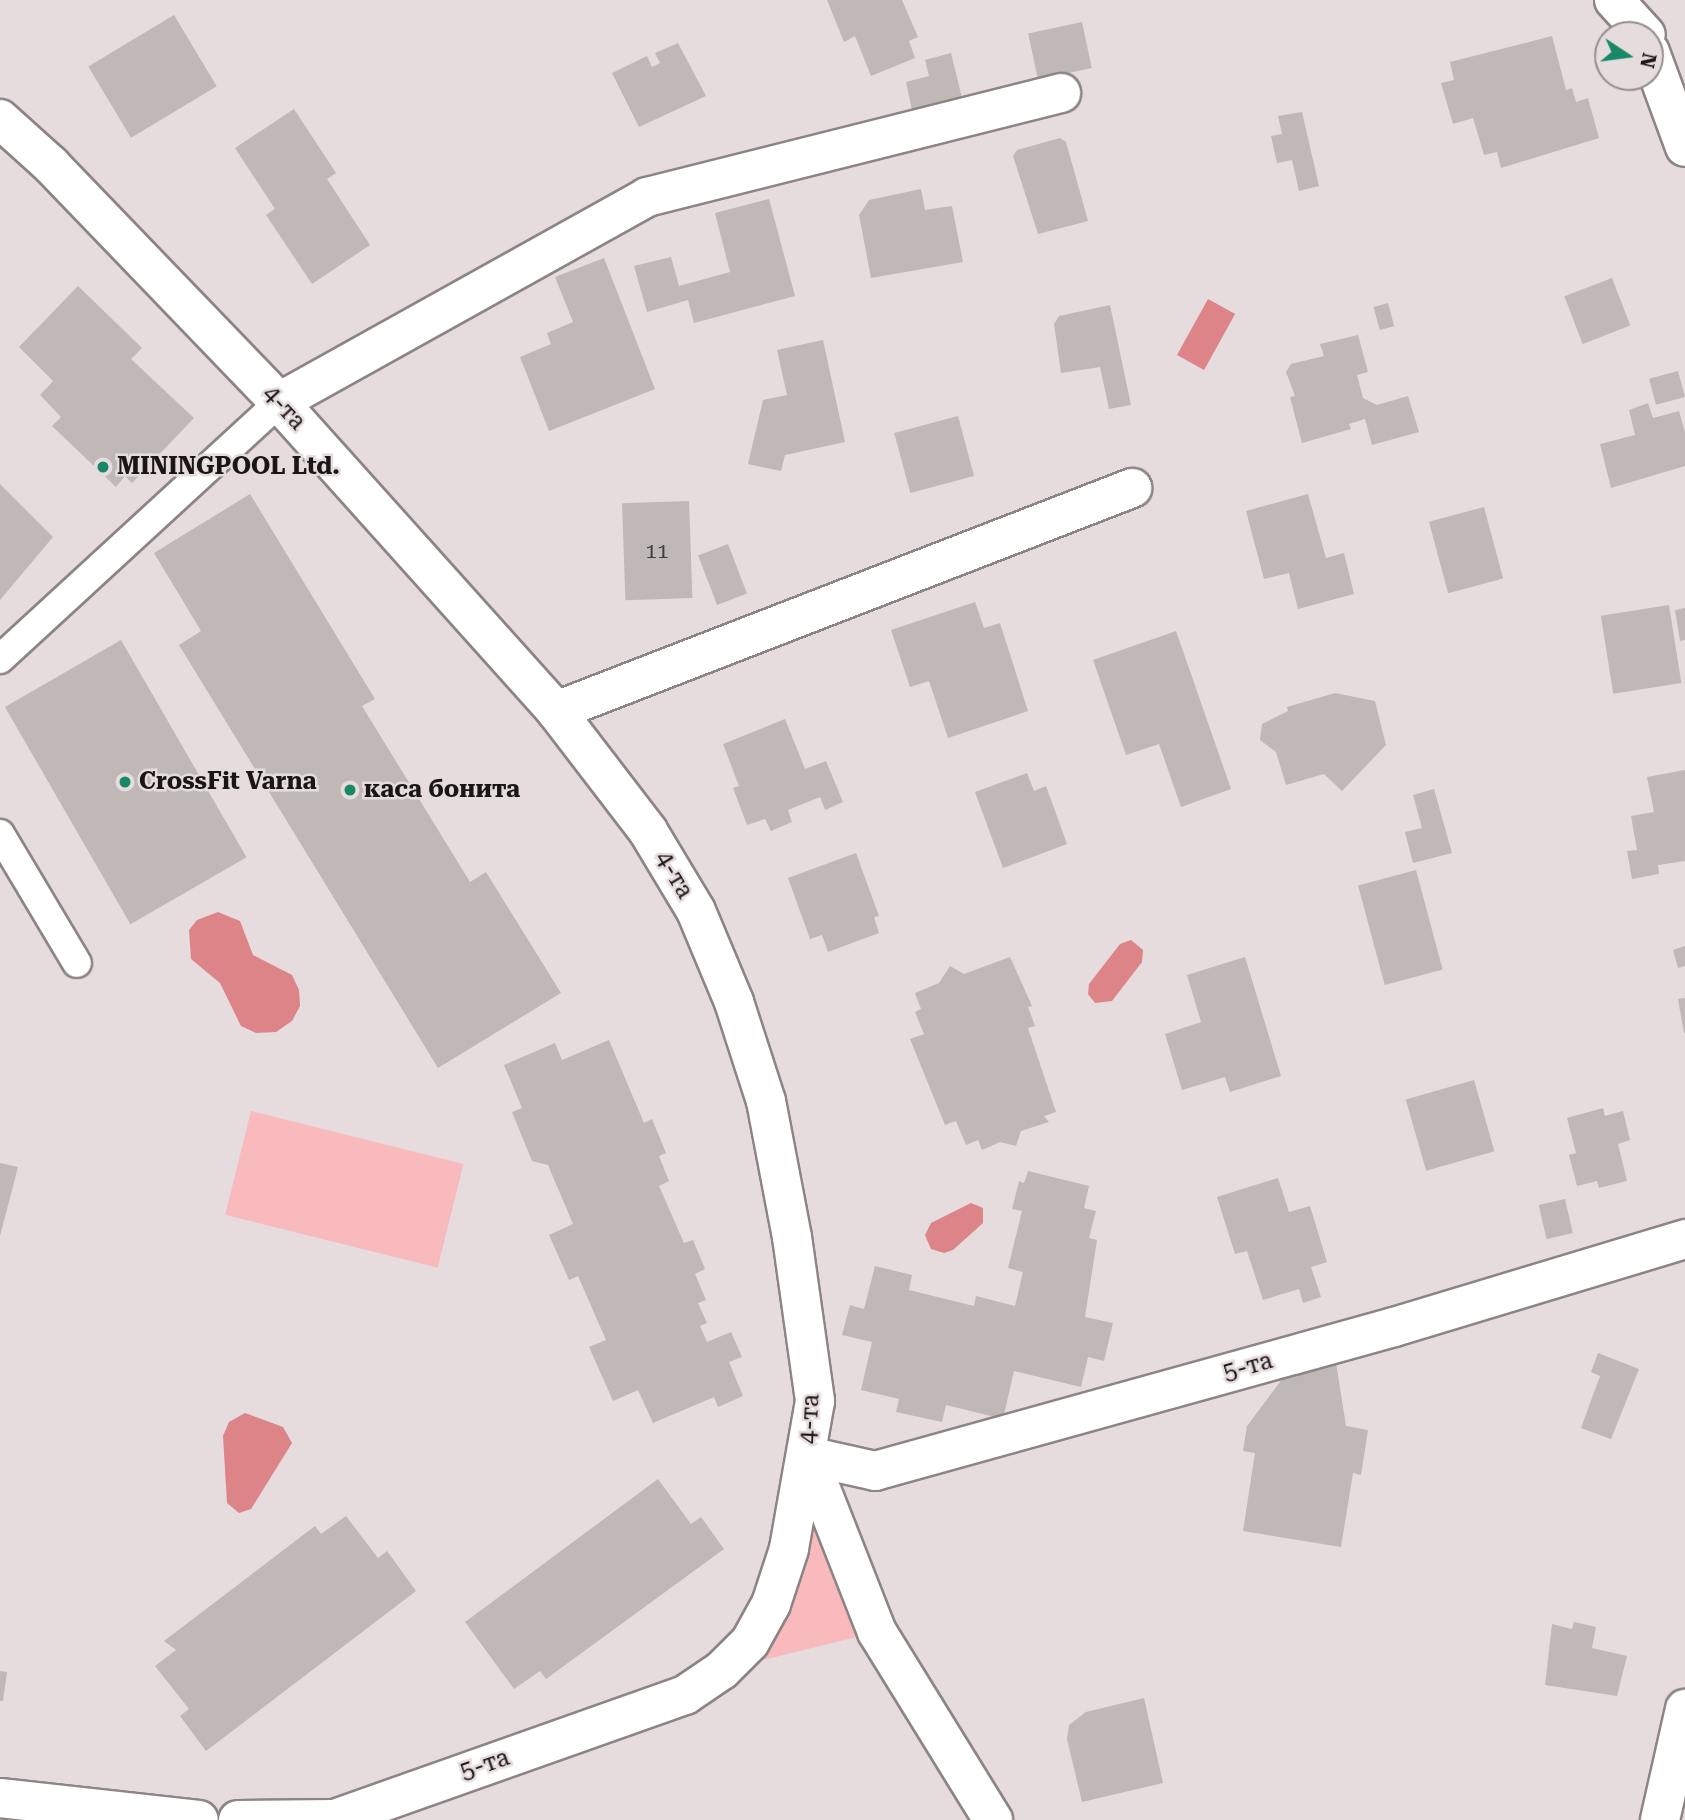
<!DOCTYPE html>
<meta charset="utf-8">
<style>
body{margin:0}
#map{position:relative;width:1685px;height:1820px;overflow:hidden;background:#e6dcdd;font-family:"Roboto Serif",serif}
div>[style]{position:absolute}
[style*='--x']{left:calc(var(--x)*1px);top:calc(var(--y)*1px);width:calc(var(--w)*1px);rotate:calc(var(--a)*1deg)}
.green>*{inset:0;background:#f8babc;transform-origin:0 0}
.water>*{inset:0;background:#dc8488;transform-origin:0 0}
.building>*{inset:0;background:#c0b7b7;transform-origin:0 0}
.roads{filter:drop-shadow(2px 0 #8d8484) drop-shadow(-2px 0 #8d8484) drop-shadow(0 2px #8d8484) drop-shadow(0 -2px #8d8484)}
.service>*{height:28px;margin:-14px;padding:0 14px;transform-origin:14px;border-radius:14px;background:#fff}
.minor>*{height:38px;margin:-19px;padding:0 19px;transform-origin:19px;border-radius:19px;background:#fff}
.dots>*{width:19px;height:19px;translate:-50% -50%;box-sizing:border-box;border:4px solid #e6dcdd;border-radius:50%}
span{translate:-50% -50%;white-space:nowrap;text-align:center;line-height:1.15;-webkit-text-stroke:5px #e6dcdd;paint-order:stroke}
.number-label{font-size:21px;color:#443e3e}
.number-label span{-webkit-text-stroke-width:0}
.street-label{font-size:24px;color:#1a1616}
.poi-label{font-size:24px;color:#1a1616;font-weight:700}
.left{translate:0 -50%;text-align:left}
.north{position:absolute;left:1594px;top:21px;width:70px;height:70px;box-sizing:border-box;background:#e6dcdd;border:2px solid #948d8d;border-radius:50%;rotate:103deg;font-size:19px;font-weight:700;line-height:28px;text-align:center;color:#1a1616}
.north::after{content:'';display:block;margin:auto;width:24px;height:32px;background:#188866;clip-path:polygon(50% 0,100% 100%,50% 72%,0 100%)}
</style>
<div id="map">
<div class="green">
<i style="left:251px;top:1111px;width:219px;height:107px;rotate:14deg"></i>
<i style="clip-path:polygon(808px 1456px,877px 1632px,722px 1670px,750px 1642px)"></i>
</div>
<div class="water">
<i style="left:1208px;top:299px;width:31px;height:64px;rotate:29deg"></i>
<i style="clip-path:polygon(218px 912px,240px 921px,253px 955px,292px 975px,299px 990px,300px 1006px,292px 1021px,276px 1032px,256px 1033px,241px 1026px,220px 983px,191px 959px,189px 930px,197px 920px)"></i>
<i style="clip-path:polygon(1131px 940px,1143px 950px,1142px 962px,1112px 1001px,1095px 1003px,1088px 994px,1089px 984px,1120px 944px)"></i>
<i style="clip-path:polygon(971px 1203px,983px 1208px,983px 1223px,953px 1250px,944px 1253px,931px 1249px,925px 1235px,931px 1223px)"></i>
<i style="clip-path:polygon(245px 1413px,283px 1427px,292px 1443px,251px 1509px,239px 1513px,227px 1503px,223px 1436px,229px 1422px)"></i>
</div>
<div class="building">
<i style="clip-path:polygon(827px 0,902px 0,918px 37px,909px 41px,915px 58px,871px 76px,855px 36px,844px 42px)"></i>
<i style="left:174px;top:15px;width:83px;height:100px;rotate:59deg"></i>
<i style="left:1082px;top:22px;width:47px;height:55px;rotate:78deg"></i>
<i style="clip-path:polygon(1552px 36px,1566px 90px,1572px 88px,1576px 102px,1588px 98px,1599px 138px,1501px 168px,1497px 152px,1484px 155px,1473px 118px,1453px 124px,1441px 83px,1454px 80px,1450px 62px)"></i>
<i style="clip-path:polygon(678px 43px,706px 96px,639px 127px,612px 73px,647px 56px,652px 67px,660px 63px,655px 53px)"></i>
<i style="clip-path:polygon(951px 53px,962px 98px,912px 110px,906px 82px,929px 76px,925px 60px)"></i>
<i style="clip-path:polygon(294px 109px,336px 173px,327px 179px,370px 245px,312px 284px,266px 215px,275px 209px,235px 148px)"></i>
<i style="clip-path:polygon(1302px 112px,1319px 186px,1299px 191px,1292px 160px,1277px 163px,1271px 136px,1282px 134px,1278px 116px)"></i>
<i style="clip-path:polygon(1060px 138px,1066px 142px,1088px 221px,1038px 234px,1013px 156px,1017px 150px)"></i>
<i style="clip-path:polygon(921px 189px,925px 210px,952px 206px,963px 262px,871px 278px,859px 215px,869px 200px)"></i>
<i style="clip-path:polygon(769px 199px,795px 296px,694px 323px,688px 300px,647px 312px,634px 266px,671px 257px,679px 286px,730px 272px,715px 213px)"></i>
<i style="clip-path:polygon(604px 258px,655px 389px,549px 431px,520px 357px,551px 344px,547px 333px,573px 322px,555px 277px)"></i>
<i style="left:1612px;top:278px;width:51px;height:51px;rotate:69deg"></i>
<i style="clip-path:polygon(78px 286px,142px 348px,131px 359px,194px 418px,132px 483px,125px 476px,116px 487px,52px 426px,61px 417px,40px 395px,53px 381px,19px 347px)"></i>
<i style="left:1388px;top:303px;width:24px;height:15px;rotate:75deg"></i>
<i style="clip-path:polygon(1110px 305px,1131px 405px,1109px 409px,1100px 367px,1061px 373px,1054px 324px,1059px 316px)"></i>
<i style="clip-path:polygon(1358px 335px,1368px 372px,1357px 375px,1363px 398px,1377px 405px,1408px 396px,1419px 432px,1372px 445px,1365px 419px,1349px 424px,1351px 429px,1302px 443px,1290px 397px,1295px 396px,1286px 372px,1291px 364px,1324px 356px,1320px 344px)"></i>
<i style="clip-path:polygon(823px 340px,845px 442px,785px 455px,781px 471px,748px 464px,763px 400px,787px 395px,777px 350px)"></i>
<i style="left:1678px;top:371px;width:27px;height:30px;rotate:75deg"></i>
<i style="clip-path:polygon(1648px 403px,1653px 418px,1679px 411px,1685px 432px,1685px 466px,1611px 488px,1600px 444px,1635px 435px,1629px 410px)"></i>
<i style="left:958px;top:416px;width:62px;height:66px;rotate:75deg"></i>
<i style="clip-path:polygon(0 484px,53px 537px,0 600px)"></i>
<i style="clip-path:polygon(250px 494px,375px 699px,362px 706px,470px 882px,486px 872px,561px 993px,438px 1068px,179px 645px,201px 631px,154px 553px)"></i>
<i style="clip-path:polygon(1308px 494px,1326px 558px,1344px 553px,1354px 594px,1298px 609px,1289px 573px,1264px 579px,1246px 511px)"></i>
<i style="left:689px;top:501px;width:97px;height:67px;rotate:88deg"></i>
<i style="left:1484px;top:507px;width:74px;height:57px;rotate:75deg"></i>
<i style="left:728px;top:544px;width:53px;height:32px;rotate:69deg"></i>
<i style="clip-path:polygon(975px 602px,984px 628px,1000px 623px,1028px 711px,948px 738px,929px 681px,910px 687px,891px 630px)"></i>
<i style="left:1669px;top:605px;width:79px;height:69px;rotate:81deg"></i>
<i style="clip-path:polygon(1685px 608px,1685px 640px,1680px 641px,1675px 610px)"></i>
<i style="clip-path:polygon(1176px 631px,1231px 789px,1181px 807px,1159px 744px,1126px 755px,1093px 660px)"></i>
<i style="left:121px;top:640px;width:251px;height:134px;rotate:60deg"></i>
<i style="clip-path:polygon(1335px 693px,1375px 701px,1386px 745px,1342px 791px,1324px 774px,1286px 785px,1276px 752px,1260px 740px,1262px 724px,1288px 711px,1287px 707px)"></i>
<i style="clip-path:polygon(785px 719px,805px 769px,826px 761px,843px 802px,825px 810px,820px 797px,788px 810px,792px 822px,771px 831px,765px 819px,747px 825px,733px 788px,739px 786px,723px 744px)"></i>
<i style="clip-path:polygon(1685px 770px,1685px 861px,1658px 865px,1659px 874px,1632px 879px,1627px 851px,1637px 850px,1631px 816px,1654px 812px,1647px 777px)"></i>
<i style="clip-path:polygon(1027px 773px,1034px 791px,1046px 786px,1067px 844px,1003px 868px,975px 792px)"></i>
<i style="clip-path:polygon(1434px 789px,1452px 853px,1413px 863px,1405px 832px,1422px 828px,1413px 795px)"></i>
<i style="clip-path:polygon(856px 853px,879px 916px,874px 917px,879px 933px,828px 952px,822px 935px,810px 939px,788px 878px)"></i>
<i style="left:1416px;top:870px;width:103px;height:60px;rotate:75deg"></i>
<i style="clip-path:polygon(1685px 946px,1685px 966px,1678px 968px,1673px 950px)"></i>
<i style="clip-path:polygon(1010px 957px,1032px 1006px,1028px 1007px,1035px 1026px,1028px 1028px,1056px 1112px,1044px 1116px,1049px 1122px,1021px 1131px,1016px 1146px,1000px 1142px,982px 1150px,978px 1140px,966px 1145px,956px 1121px,945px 1125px,910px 1039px,924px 1034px,915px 1012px,921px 1009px,915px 993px,939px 983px,950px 966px,964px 974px)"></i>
<i style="clip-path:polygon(1245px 957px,1281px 1076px,1230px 1092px,1225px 1077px,1182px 1090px,1165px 1034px,1201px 1022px,1187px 975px)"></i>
<i style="clip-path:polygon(1685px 998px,1685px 1033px,1684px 1033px,1678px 999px)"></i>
<i style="clip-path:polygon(609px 1040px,644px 1123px,652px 1119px,666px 1153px,659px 1156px,669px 1181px,659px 1186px,684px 1243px,693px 1240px,705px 1269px,695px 1274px,706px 1300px,698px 1303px,707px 1323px,700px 1326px,707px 1342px,731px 1332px,742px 1357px,729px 1362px,743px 1396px,718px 1407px,714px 1397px,653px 1423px,638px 1390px,613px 1401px,589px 1347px,606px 1340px,578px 1276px,569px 1280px,549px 1235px,573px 1224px,548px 1165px,532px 1161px,512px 1112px,522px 1108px,504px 1065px,555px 1043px,562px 1060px)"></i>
<i style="left:1474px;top:1080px;width:74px;height:71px;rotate:74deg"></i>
<i style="clip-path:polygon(1603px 1108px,1605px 1116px,1623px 1111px,1630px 1140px,1618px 1144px,1627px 1181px,1599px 1188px,1597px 1181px,1577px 1186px,1569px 1155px,1576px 1153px,1567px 1118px)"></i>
<i style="clip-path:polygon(0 1163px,18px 1167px,0 1236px)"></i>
<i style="clip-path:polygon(1028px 1171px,1089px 1186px,1084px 1208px,1096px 1211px,1089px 1238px,1097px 1240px,1085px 1317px,1113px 1323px,1104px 1361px,1088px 1357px,1081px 1387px,1014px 1371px,1003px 1419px,946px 1405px,942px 1422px,896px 1412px,899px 1399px,861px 1390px,872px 1342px,842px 1335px,850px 1305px,864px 1309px,875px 1266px,912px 1275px,909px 1290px,974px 1306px,976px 1296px,1015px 1306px,1023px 1272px,1008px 1268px,1022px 1211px,1012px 1209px,1019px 1181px,1024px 1183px)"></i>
<i style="clip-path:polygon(1278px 1178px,1289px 1212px,1310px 1206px,1327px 1262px,1311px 1267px,1321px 1297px,1303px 1303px,1299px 1289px,1263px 1300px,1247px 1251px,1235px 1254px,1217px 1197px)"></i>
<i style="left:1565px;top:1199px;width:35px;height:27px;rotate:77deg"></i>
<i style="clip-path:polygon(1598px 1353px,1639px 1369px,1611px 1439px,1581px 1428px,1600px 1376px,1591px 1372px)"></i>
<i style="clip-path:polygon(1335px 1356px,1346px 1426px,1368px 1430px,1361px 1475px,1353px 1473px,1341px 1547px,1243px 1531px,1255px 1453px,1243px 1451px,1247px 1426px,1295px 1362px)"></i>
<i style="clip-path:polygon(658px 1479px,691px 1524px,701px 1517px,724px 1549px,546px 1679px,540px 1671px,514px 1689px,465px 1622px)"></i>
<i style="clip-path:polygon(346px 1516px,378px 1558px,387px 1551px,416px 1591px,206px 1751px,180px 1716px,189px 1709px,155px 1666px,176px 1650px,164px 1641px,315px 1526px,321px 1534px)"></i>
<i style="clip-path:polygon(1574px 1622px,1596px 1627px,1592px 1648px,1627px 1656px,1617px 1696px,1545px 1685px,1552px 1624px,1572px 1629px)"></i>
<i style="clip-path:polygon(0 1671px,7px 1672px,3px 1701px,0 1701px)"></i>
<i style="clip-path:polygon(1144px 1698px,1163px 1783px,1082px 1802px,1067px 1739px,1069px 1725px,1086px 1712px)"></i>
</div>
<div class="roads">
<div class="service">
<i style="--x:0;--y:659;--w:379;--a:-42.6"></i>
<i style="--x:0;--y:834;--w:150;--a:59.2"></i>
</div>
<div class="minor">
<i style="--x:1614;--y:0;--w:47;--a:47.6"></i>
<i style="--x:1650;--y:52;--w:101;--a:69.8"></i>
<i style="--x:0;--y:119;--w:69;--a:42"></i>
<i style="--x:51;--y:165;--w:329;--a:46.1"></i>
<i style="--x:279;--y:402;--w:415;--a:48.1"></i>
<i style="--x:556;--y:711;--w:151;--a:52.5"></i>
<i style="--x:648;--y:831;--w:93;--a:59"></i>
<i style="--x:696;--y:911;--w:99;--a:67.3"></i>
<i style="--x:734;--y:1002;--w:104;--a:72.1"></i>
<i style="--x:766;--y:1101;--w:138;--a:79.2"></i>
<i style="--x:792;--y:1237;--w:166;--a:82"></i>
<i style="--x:815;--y:1401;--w:150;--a:100"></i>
<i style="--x:789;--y:1549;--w:58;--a:108.1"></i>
<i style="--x:771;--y:1604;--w:43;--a:118.9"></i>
<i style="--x:750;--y:1642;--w:40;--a:135"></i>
<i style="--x:722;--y:1670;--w:45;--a:146"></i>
<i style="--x:685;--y:1695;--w:371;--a:160.5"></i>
<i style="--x:335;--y:1819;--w:97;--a:179.4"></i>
<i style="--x:279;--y:402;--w:421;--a:-29.1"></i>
<i style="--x:647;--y:197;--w:427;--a:-14.1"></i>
<i style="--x:556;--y:711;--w:618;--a:-21.16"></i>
<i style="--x:808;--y:1456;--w:69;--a:12.6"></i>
<i style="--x:875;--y:1471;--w:539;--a:-15.51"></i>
<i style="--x:1394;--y:1327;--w:304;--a:-16.8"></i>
<i style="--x:808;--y:1456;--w:189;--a:68.6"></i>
<i style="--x:877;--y:1632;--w:221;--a:58.3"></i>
<i style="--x:0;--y:1798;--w:200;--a:6.3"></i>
<i style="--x:1660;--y:1820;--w:114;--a:-77.3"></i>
</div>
</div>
<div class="dots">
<i style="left:103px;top:467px;background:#188866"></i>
<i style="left:125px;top:782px;background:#188866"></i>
<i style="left:350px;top:790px;background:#188866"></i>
</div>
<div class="number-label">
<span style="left:657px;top:551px">11</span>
</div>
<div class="street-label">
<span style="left:284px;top:408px;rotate:47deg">4-та</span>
<span style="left:674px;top:875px;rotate:59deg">4-та</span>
<span style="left:1248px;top:1367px;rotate:-16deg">5-та</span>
<span style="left:810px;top:1419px;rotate:-87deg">4-та</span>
<span style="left:485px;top:1765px;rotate:-19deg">5-та</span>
</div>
<div class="poi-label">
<span class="left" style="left:117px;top:467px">MININGPOOL Ltd.</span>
<span class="left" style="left:139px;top:782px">CrossFit Varna</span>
<span class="left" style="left:364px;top:790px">каса бонита</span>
</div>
<div class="north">N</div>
</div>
